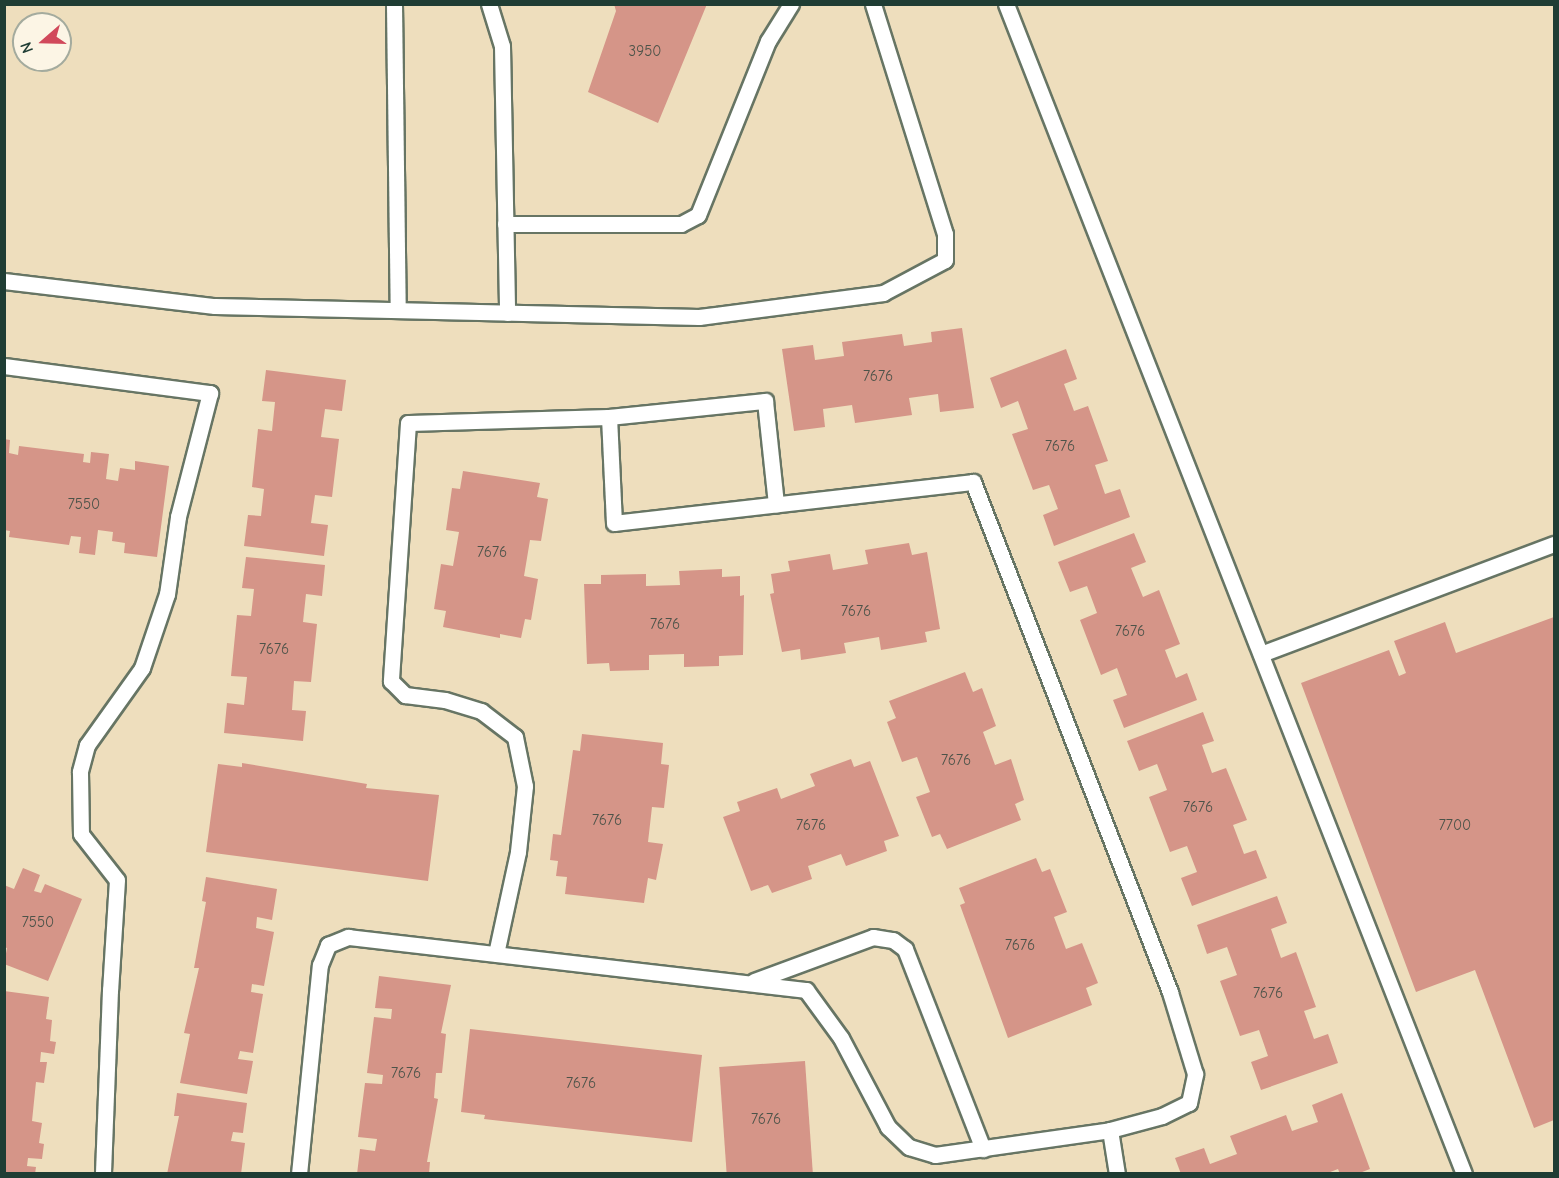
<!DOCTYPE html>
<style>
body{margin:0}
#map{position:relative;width:1559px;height:1178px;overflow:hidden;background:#eedebd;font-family:"Comic Neue",sans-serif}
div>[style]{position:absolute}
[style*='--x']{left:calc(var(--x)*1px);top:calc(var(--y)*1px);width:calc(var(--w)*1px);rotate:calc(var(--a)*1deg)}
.building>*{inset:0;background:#d59588;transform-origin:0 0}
.roads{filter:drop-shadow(2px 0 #677564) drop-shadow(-2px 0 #677564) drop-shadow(0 2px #677564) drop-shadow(0 -2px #677564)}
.lane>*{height:15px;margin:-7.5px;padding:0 7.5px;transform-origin:7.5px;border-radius:7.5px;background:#fff}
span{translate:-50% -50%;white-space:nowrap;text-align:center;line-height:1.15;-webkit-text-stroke:6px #fcf5e5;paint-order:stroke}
.number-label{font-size:15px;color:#4c5349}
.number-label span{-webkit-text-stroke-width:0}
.frame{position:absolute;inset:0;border:6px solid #1f3d34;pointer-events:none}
.north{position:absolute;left:12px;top:12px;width:60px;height:60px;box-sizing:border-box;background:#fcf5e5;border:2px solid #a4ab9e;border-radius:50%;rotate:250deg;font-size:16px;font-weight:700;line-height:24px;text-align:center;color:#1f3d34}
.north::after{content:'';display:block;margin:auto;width:21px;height:27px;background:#d1495b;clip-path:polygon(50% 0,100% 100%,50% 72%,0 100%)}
</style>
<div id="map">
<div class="building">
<i style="clip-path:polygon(614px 4px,707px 4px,658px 123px,588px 92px,616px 11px)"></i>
<i style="clip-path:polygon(962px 328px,974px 408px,940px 412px,938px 394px,909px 398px,912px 415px,855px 423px,852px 405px,823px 409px,825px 427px,794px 431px,782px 349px,813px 345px,815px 360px,844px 356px,842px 342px,902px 334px,904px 346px,932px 342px,931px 332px)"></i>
<i style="clip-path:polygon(1066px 349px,1077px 379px,1064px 384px,1074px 411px,1088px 406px,1108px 461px,1095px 465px,1105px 494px,1120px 489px,1130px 517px,1054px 546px,1043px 515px,1058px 509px,1049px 485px,1033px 490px,1012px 434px,1028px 429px,1018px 401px,1001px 408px,990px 378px)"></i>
<i style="clip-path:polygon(266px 370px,346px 380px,342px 411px,325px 409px,321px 437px,339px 439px,332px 497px,315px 495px,311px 523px,328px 525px,324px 556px,244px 546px,248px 515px,261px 516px,264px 489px,252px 487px,258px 429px,272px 431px,275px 402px,262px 401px)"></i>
<i style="clip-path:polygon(4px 439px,10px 440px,9px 453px,18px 455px,19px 446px,84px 454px,83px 462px,90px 463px,91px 452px,109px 454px,106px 479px,118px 481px,120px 468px,135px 470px,135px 461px,169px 466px,157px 557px,124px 553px,125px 543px,112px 541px,113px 532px,98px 530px,95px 555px,79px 553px,81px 537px,71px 536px,69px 545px,9px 537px,10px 531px,4px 530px)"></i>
<i style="clip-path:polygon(463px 471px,540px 483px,537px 497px,548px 499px,541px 541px,530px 540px,524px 576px,538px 579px,531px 620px,525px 619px,521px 638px,500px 634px,500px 638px,443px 627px,446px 611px,434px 609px,441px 564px,453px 566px,459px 532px,446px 530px,452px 488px,460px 489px)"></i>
<i style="clip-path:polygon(1134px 533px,1146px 562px,1131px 568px,1143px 597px,1159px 590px,1180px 644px,1165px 650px,1176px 678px,1187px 673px,1197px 700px,1124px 728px,1113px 700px,1127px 695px,1117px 668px,1101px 675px,1080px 620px,1097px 613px,1087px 586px,1070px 592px,1058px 562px)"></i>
<i style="clip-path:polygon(909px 543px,912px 555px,927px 552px,940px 629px,925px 632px,927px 642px,881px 650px,879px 637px,844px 643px,846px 653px,801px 660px,800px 649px,782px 652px,770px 594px,774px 593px,771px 574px,790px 571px,788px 561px,830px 554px,833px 570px,868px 564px,865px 550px)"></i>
<i style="clip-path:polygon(246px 557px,325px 565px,322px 596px,306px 594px,303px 622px,317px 624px,311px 682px,294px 681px,292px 710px,306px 711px,303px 741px,224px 733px,227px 703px,244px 705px,247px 677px,231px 676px,237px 615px,251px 616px,254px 589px,242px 588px)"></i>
<i style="clip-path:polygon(722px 569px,722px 577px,740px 576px,740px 596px,744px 595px,743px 655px,719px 656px,719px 666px,684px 667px,684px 654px,649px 655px,649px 670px,610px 671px,609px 663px,587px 664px,584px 584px,601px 584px,601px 575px,646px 574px,646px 586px,680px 585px,679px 571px)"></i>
<i style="clip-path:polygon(1554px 617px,1554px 1120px,1534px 1128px,1475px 970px,1416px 992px,1301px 683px,1389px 650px,1399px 676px,1406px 673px,1394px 641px,1445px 622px,1456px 653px)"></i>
<i style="clip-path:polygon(965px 672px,973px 692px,982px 688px,996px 726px,983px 732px,995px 765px,1011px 759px,1024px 800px,1015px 804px,1021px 820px,947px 849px,940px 834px,932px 837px,916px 797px,930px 792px,917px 757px,902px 762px,887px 722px,896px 718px,889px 701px)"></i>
<i style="clip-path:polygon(1203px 712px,1214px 741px,1202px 745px,1212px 773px,1226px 768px,1247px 820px,1233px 825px,1244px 854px,1256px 850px,1267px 878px,1192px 906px,1181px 878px,1197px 872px,1187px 846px,1170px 852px,1149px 797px,1167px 790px,1157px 764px,1139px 771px,1127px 741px)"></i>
<i style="clip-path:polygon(582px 734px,663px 743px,661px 764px,669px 765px,664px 808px,652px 807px,648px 842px,663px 844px,656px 880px,648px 878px,644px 903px,565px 894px,567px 877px,556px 876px,558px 861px,550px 860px,553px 834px,561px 835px,573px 750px,580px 751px)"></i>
<i style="clip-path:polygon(851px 759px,854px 767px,870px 761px,899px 836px,884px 841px,887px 851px,846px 866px,841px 854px,808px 866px,812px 879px,772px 893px,768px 885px,751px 891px,723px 817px,740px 811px,737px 802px,777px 788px,781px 799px,815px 786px,810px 774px)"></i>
<i style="clip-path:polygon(242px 763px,367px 784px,366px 788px,439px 795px,428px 881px,206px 852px,218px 764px,242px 767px)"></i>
<i style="clip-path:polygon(1036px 858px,1042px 872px,1050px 869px,1067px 912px,1054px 917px,1066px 949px,1082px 943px,1098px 983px,1086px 988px,1092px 1005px,1008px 1038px,960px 905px,965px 903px,959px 888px)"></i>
<i style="clip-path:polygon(23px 868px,40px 875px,34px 891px,41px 893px,45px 884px,82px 899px,48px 981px,4px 964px,7px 948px,4px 947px,4px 885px,14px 889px)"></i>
<i style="clip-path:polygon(206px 877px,277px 889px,272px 920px,257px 917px,256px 928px,274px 932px,264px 986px,252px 984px,251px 992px,263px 994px,253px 1053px,240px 1051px,238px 1059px,253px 1061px,247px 1094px,180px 1083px,190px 1034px,184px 1033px,199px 968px,194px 968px,206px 902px,202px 901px)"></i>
<i style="clip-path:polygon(1277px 896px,1287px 923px,1271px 929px,1281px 958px,1296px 952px,1316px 1007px,1304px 1011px,1314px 1039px,1328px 1034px,1338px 1063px,1261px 1090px,1251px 1062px,1268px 1056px,1259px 1030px,1240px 1036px,1220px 981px,1237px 975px,1227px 947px,1207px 954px,1197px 925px)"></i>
<i style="clip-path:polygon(379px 976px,451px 985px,441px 1033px,446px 1034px,442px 1073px,436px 1073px,434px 1098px,438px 1099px,427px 1162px,430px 1162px,429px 1174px,357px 1174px,360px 1149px,375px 1151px,377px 1139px,358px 1137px,365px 1083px,382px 1084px,383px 1075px,367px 1073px,374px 1017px,391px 1019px,392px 1009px,375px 1008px)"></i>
<i style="clip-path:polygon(4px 991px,49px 997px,46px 1019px,52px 1020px,50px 1041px,56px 1042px,54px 1054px,41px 1052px,40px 1062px,47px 1062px,44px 1083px,36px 1082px,32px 1121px,42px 1123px,39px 1143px,44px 1144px,42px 1159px,28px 1158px,27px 1166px,36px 1167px,35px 1174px,4px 1174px)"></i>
<i style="clip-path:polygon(470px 1029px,702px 1055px,692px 1142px,484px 1119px,485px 1115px,461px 1112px)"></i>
<i style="left:805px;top:1061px;width:113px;height:86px;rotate:86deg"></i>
<i style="clip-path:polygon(177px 1093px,247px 1103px,243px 1133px,233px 1132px,231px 1141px,245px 1143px,241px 1174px,167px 1174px,179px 1116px,174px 1116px)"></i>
<i style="clip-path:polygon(1342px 1093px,1370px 1169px,1357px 1174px,1340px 1174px,1338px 1169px,1325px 1174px,1181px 1174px,1175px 1158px,1204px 1148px,1210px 1164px,1237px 1154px,1230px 1136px,1286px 1115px,1292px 1131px,1318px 1122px,1312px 1105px)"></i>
</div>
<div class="roads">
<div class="lane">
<i style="--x:394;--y:4;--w:306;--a:89.3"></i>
<i style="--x:489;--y:4;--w:44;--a:72.8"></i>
<i style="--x:502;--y:46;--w:267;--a:88.9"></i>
<i style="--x:1006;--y:4;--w:1256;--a:68.62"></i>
<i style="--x:505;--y:224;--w:176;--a:0"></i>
<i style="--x:681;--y:224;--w:19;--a:-28"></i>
<i style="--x:698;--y:215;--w:188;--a:-68.1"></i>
<i style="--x:768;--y:41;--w:44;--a:-58.1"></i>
<i style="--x:4;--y:281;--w:212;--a:6.8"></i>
<i style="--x:215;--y:306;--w:484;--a:1.3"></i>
<i style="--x:699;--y:317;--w:186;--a:-7.4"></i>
<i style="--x:883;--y:293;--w:70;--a:-28"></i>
<i style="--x:945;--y:260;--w:26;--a:-90"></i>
<i style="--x:945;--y:234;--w:241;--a:-107.4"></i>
<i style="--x:4;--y:366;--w:208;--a:7.5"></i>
<i style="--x:210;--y:393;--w:128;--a:104.5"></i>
<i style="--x:178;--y:517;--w:78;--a:98.1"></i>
<i style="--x:167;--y:594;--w:78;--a:108.7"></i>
<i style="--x:142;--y:668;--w:95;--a:125.5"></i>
<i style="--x:87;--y:745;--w:28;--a:105"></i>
<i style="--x:80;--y:772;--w:62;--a:89.1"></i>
<i style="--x:81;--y:834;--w:58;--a:52"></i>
<i style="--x:117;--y:880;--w:110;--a:93.6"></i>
<i style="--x:110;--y:990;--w:184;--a:92.2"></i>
<i style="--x:609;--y:417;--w:157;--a:-5.9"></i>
<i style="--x:765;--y:401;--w:104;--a:83.9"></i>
<i style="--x:1261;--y:654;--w:313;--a:-20.6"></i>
<i style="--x:754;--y:981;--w:127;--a:-20.3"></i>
<i style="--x:873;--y:937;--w:20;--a:9"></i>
<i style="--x:893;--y:940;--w:15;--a:37"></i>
<i style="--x:905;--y:949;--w:215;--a:68.7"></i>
<i style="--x:1110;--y:1130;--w:45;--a:81"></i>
<i style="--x:299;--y:1174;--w:210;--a:-84.3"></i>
<i style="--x:320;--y:965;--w:22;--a:-68"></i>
<i style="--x:328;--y:945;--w:22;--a:-22"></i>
<i style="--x:348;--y:937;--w:461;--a:6.6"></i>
<i style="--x:806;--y:990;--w:59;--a:53.9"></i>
<i style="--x:841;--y:1038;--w:101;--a:62.2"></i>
<i style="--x:888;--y:1127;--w:29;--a:44"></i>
<i style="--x:909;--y:1147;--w:27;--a:17"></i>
<i style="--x:935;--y:1155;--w:177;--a:-8.1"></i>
<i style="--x:1110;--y:1130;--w:54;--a:-15.1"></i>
<i style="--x:1162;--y:1116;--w:30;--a:-26"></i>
<i style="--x:1189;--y:1103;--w:30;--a:-78"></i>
<i style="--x:1195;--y:1074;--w:86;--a:-107"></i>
<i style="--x:1170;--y:992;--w:547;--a:-111.12"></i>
<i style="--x:973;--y:482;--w:361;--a:173.5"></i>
<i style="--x:614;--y:523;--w:106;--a:-92.7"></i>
<i style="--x:609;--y:417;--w:201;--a:178.3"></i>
<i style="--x:408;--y:423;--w:259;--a:93.8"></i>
<i style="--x:391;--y:681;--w:20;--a:45"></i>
<i style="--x:405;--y:695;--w:40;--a:7.1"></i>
<i style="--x:445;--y:700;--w:38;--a:17"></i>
<i style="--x:481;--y:711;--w:43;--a:37.4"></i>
<i style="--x:515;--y:737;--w:50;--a:78.5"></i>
<i style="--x:525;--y:786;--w:66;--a:96.1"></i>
<i style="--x:518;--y:852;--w:104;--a:102.2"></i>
</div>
</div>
<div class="number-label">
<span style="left:645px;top:52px">3950</span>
<span style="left:878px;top:377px">7676</span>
<span style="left:1060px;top:447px">7676</span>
<span style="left:84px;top:505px">7550</span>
<span style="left:492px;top:553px">7676</span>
<span style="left:856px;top:612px">7676</span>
<span style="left:665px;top:625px">7676</span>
<span style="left:1130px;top:632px">7676</span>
<span style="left:274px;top:650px">7676</span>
<span style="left:956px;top:761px">7676</span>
<span style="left:1198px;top:808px">7676</span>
<span style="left:607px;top:821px">7676</span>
<span style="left:811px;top:826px">7676</span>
<span style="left:1455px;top:826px">7700</span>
<span style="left:38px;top:923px">7550</span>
<span style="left:1020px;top:946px">7676</span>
<span style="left:1268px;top:994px">7676</span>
<span style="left:406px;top:1074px">7676</span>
<span style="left:581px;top:1084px">7676</span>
<span style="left:766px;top:1120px">7676</span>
</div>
<div class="frame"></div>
<div class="north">N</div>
</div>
